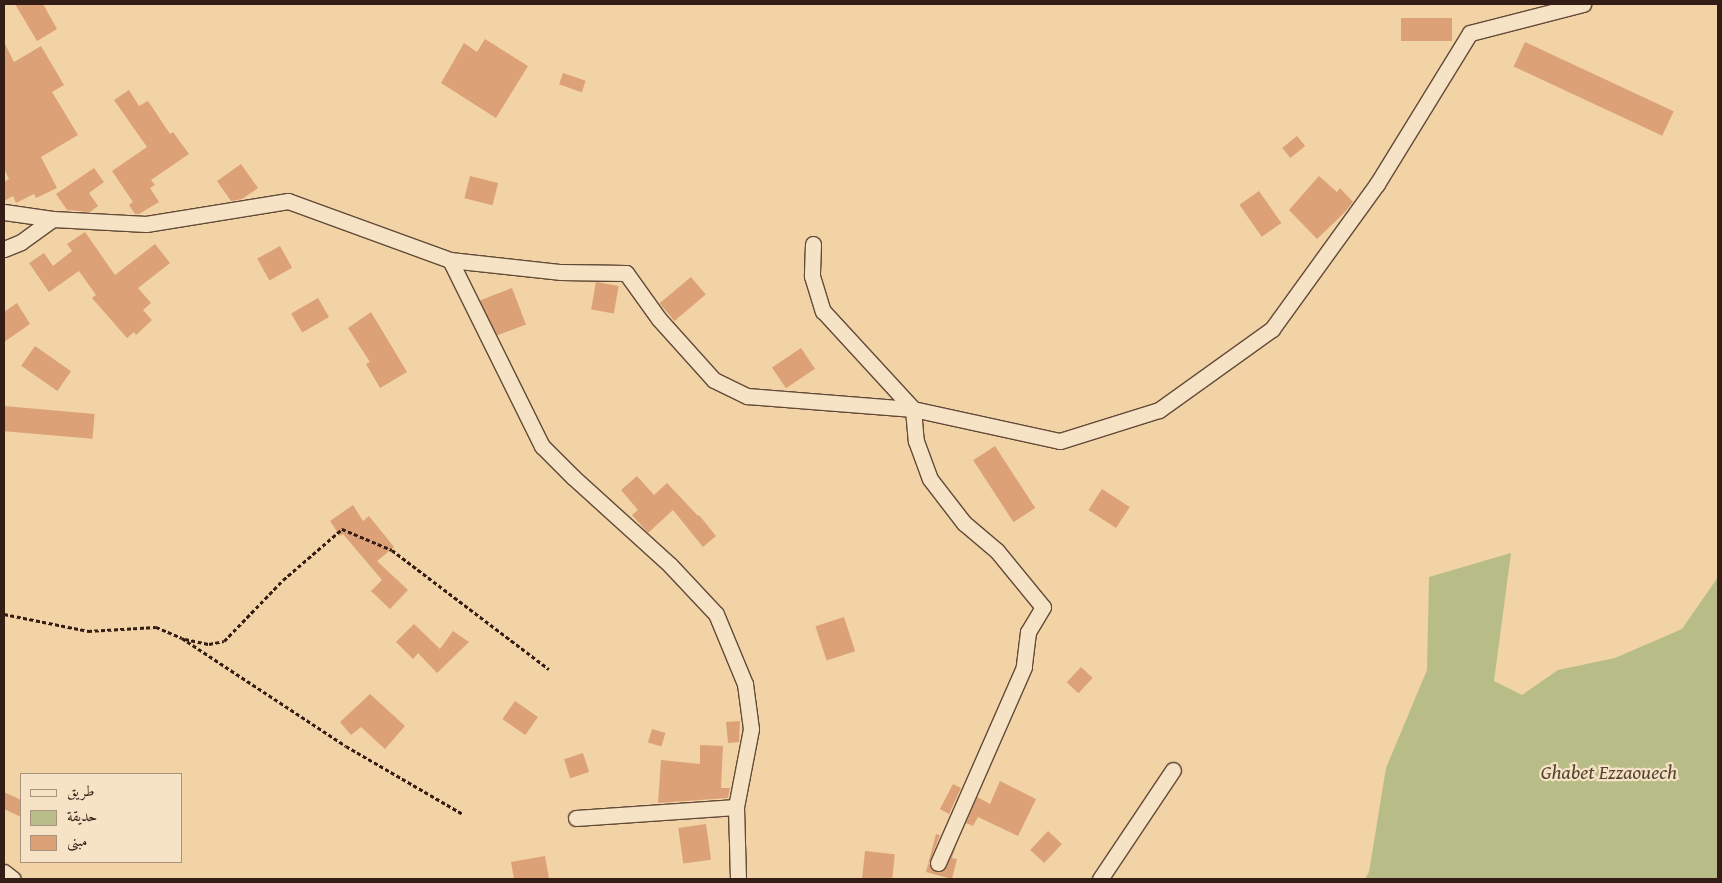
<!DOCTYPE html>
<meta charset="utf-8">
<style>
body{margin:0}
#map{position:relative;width:1722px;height:883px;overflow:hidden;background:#f1d3a6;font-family:"Gentium Book Plus",Amiri,serif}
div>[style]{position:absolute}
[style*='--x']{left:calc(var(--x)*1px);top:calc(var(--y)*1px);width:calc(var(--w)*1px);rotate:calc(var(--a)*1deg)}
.green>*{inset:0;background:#b8bd88}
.building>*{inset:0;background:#dca177;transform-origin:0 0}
.path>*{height:2.5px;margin-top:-1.25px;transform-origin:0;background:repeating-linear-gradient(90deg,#341d14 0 4px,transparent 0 6.5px)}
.roads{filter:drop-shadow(1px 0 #634a38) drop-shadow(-1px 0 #634a38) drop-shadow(0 1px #634a38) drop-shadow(0 -1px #634a38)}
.minor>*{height:15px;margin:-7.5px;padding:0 7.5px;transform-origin:7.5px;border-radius:7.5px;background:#f6e2c5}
span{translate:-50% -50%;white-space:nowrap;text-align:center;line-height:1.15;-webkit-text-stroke:4.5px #f6e2c5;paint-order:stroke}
.park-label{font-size:20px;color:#554531;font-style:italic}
.frame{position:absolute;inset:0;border:5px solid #341d14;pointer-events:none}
.legend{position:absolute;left:20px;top:773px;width:162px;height:90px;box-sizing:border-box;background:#f6e2c5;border:1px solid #a8937e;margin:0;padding:6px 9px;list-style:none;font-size:15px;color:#341d14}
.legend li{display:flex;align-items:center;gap:10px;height:25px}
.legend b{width:25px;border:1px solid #a8937e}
</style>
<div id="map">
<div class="green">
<i style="clip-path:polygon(1511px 553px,1494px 681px,1522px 695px,1558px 670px,1615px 658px,1682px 629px,1718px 577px,1718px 879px,1365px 879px,1369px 872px,1386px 768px,1427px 670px,1429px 577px)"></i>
</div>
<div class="building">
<i style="clip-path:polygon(15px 4px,43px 4px,57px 29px,37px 41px)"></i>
<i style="left:1401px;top:18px;width:51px;height:23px"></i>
<i style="clip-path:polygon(485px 39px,528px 66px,496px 118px,441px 83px,464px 43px,477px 52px)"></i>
<i style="clip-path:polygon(4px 42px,14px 62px,41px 46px,64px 85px,52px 92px,78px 135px,41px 157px,57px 188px,36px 198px,34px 194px,16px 203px,13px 196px,4px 201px,4px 182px,9px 179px,4px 169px)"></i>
<i style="left:1525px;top:42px;width:164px;height:27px;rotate:25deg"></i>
<i style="left:563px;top:73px;width:24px;height:12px;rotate:19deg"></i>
<i style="clip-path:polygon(129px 90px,139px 106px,148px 101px,170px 134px,173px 132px,189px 154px,151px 180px,155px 185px,150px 188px,159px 202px,139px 214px,135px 214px,129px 205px,133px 202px,112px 171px,147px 147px,114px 100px)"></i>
<i style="left:1297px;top:136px;width:13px;height:19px;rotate:51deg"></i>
<i style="clip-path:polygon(241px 164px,258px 188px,242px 199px,231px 201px,217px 181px)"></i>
<i style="clip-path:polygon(94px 168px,104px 182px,89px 193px,98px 206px,90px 212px,67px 210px,56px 194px)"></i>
<i style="left:470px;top:176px;width:29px;height:23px;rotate:14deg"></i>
<i style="clip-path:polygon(1319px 176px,1337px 192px,1340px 188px,1353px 202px,1344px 213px,1317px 239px,1289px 210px)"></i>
<i style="left:1259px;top:191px;width:39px;height:24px;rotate:55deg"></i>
<i style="clip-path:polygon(85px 232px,115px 275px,155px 244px,170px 263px,138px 288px,151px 303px,143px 310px,152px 320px,136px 335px,134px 332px,127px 338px,92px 298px,96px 295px,79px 271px,49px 292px,29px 263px,44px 253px,53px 266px,72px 251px,67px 244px)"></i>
<i style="left:280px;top:246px;width:25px;height:26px;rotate:61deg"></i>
<i style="left:691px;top:277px;width:23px;height:41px;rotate:50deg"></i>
<i style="left:596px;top:282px;width:23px;height:28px;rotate:10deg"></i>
<i style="left:512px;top:288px;width:39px;height:34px;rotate:69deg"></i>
<i style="left:318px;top:298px;width:22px;height:31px;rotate:60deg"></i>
<i style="clip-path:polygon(17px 303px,30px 324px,4px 342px,4px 312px)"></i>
<i style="clip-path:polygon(371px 312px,407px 372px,380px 388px,366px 364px,370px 362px,348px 328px)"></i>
<i style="left:35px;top:346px;width:44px;height:24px;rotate:35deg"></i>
<i style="left:801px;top:348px;width:25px;height:35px;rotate:56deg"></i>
<i style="left:4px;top:406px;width:91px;height:25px;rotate:5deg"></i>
<i style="left:995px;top:446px;width:74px;height:26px;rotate:57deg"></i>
<i style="clip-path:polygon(637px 476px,654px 495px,667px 483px,698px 516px,699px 515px,716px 536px,703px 547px,673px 510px,648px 533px,632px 515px,638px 510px,621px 490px)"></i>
<i style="left:1102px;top:489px;width:33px;height:25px;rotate:33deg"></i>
<i style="clip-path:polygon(353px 505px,363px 521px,369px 516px,394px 547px,377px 561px,408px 590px,390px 609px,371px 591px,382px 580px,343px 534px,340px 536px,330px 521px)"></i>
<i style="left:844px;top:617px;width:36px;height:30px;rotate:72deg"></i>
<i style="clip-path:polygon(414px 624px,440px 649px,453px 631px,469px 642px,437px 673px,418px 653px,413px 659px,396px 642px)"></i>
<i style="left:1081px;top:667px;width:16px;height:21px;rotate:43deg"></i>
<i style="clip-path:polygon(370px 694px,405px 726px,385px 749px,361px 727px,351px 735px,340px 722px)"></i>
<i style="left:515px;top:701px;width:28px;height:22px;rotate:35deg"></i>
<i style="clip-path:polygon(740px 721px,739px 742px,728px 743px,726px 722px)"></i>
<i style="left:652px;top:729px;width:14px;height:14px;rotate:17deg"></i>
<i style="clip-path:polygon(700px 745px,723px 746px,721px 788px,730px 788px,728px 798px,658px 803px,661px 760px,700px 764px)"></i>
<i style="left:583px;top:753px;width:20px;height:20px;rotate:72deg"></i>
<i style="clip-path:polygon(1000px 781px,1036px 799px,1018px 836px,978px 817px,973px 826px,966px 823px,977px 797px,990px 804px)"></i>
<i style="clip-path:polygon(953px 784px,961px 788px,949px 814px,940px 809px)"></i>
<i style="clip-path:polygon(4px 792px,21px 800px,21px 817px,4px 809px)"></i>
<i style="left:706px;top:824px;width:36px;height:28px;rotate:82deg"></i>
<i style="left:1048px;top:831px;width:19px;height:26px;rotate:43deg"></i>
<i style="clip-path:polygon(936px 834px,940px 835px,929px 864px,934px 871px,943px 871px,956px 846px,952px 858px,957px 859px,952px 879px,926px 872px)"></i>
<i style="left:865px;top:851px;width:30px;height:28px;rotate:6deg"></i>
<i style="clip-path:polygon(545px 856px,549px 879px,514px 879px,511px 862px)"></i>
</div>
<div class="path">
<i style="--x:4;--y:614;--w:86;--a:11.4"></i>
<i style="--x:88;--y:631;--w:68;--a:-3.4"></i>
<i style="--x:156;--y:627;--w:28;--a:23"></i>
<i style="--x:182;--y:638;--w:196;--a:33.4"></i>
<i style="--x:346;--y:746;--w:135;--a:30.2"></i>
<i style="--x:185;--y:639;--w:25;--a:12"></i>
<i style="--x:209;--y:644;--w:15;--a:-11"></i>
<i style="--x:224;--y:641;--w:85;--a:-46"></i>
<i style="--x:283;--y:580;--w:78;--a:-40.8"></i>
<i style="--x:342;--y:529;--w:54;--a:22.8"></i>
<i style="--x:392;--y:550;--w:197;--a:37.2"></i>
</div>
<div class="roads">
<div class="minor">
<i style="--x:4;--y:212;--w:49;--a:8.1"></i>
<i style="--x:53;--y:219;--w:93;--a:3.1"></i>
<i style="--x:146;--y:224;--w:144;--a:-9.2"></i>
<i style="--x:288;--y:201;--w:172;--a:20"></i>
<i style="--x:450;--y:260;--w:112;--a:6.2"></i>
<i style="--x:561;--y:272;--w:65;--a:0.9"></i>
<i style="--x:626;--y:273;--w:57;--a:54.3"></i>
<i style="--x:659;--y:319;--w:82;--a:48"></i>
<i style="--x:714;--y:380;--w:37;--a:26"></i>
<i style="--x:747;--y:396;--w:167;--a:4.5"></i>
<i style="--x:913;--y:409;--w:150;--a:12.3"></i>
<i style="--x:1060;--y:441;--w:104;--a:-17.4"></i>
<i style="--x:1159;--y:410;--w:139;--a:-35.6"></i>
<i style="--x:1272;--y:329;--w:179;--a:-54.1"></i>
<i style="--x:1377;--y:184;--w:177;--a:-58.4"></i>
<i style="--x:1470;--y:33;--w:117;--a:-14.4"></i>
<i style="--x:813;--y:244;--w:32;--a:92"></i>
<i style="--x:812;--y:276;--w:37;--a:73"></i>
<i style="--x:823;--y:311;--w:133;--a:47.4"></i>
<i style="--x:913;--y:409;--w:32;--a:85"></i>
<i style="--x:916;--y:441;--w:40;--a:69.8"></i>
<i style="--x:930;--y:479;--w:56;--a:52.3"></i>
<i style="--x:964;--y:523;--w:43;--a:40.3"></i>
<i style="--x:997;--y:551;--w:72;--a:50.6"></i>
<i style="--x:1043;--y:607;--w:29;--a:121"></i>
<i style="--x:1028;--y:632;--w:35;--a:97"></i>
<i style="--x:1024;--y:667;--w:214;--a:113.7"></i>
<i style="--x:4;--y:249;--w:18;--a:-22"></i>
<i style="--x:21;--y:242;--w:39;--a:-36"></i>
<i style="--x:450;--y:260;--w:208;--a:63.7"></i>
<i style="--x:542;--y:446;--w:44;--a:45"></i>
<i style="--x:573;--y:477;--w:131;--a:42.2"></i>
<i style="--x:670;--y:565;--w:67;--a:46.8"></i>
<i style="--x:716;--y:614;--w:76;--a:67.5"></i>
<i style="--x:745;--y:684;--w:45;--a:82.4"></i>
<i style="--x:751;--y:729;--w:79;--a:100.9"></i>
<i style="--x:736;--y:807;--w:72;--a:88.4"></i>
<i style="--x:576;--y:818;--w:160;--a:-3.9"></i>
<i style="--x:4;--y:872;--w:11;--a:38"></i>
<i style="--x:1100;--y:879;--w:131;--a:-56.2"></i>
</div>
</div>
<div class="park-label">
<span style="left:1609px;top:771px">Ghabet Ezzaouech</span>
</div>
<div class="frame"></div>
<ul class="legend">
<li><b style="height:6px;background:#f6e2c5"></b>طريق</li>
<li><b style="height:14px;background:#b8bd88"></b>حديقة</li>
<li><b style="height:14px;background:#dca177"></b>مبنى</li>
</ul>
</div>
